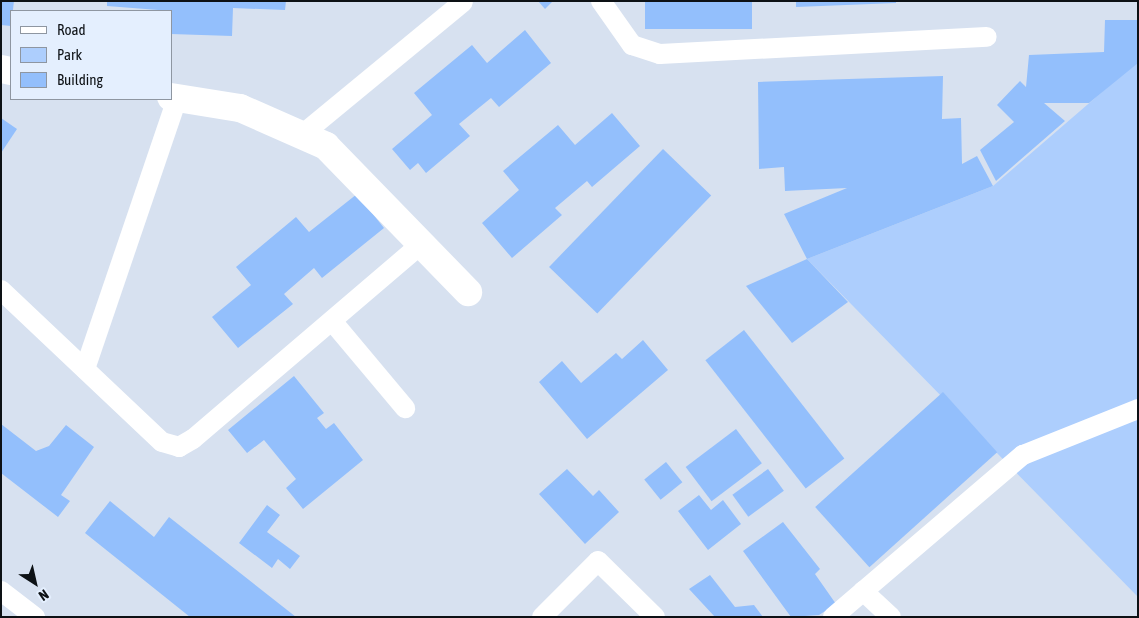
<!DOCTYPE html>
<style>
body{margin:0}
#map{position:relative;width:1139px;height:618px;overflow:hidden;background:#d7e1f0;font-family:"Asap Condensed",sans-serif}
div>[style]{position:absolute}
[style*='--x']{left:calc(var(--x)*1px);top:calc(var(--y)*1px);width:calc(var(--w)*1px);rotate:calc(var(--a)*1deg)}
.green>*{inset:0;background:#adcefd}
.building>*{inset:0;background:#93bffc;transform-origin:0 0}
.lane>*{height:20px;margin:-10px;padding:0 10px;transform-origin:10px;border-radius:10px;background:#fff}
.street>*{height:28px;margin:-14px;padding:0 14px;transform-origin:14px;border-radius:14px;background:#fff}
span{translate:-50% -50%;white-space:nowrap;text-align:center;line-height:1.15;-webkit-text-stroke:4.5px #e4effe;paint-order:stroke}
.frame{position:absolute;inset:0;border:2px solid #0d1115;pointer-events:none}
.legend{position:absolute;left:10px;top:10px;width:162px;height:90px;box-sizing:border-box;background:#e4effe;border:1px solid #8e96a1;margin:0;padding:6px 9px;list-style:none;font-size:15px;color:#0d1115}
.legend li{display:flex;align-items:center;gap:10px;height:25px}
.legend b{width:25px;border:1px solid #8e96a1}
.north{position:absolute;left:10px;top:558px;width:50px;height:50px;-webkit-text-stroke:4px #e4effe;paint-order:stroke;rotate:145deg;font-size:14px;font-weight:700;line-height:20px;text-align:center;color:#0d1115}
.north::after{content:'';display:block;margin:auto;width:18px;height:22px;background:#0d1115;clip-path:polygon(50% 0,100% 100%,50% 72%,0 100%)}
</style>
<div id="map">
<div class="green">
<i style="clip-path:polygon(1138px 61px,1138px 597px,807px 259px,993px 186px)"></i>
</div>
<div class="building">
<i style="clip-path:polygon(1px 1px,14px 1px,11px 26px,1px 25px)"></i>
<i style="clip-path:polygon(107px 1px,286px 1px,285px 10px,233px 8px,232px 36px,171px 34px,171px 11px,107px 6px)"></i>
<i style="clip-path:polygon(538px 1px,553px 1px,545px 9px)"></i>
<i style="left:645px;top:1px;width:107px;height:28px"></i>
<i style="clip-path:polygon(796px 1px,896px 1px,896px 3px,796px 7px)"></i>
<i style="clip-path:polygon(1105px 20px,1138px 20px,1138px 63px,1089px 103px,1044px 103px,1065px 121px,996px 181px,980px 150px,1014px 122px,997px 105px,1020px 81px,1026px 87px,1029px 55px,1104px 52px)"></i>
<i style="clip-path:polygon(525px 30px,551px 63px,499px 107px,491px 98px,459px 124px,470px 136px,426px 173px,418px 163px,410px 170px,392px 149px,432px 115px,414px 93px,472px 45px,487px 63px)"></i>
<i style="clip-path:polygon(943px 76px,942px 119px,961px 118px,962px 164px,977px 156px,993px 186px,807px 259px,784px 214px,847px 188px,785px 191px,784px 167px,759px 169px,758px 82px)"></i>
<i style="clip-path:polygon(612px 113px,640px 146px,592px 187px,587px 181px,555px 208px,562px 215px,512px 258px,482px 223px,519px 190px,503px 171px,558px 125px,575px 145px)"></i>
<i style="clip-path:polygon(1px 118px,17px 129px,1px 153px)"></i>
<i style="left:663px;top:149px;width:67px;height:164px;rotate:44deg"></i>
<i style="clip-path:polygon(357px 194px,384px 228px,322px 278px,314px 268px,284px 294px,293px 304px,238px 348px,212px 317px,251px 285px,236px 267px,296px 217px,309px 232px)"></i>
<i style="clip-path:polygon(807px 259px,848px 302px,792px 343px,746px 286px)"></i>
<i style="left:744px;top:330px;width:163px;height:49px;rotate:52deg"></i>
<i style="clip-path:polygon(643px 340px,668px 370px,587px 439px,539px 382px,562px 361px,581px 383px,616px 353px,622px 359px)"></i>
<i style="clip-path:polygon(294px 376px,324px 413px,317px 418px,326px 429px,334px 423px,363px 460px,303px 509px,286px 488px,296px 479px,264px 440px,247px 453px,228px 430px)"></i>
<i style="left:943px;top:392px;width:81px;height:172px;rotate:48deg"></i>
<i style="clip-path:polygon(1px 424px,36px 451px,49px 446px,66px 425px,94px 447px,61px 495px,70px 501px,58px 517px,1px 473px)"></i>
<i style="left:736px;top:429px;width:43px;height:63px;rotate:53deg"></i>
<i style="left:666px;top:462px;width:26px;height:28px;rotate:51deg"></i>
<i style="clip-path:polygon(567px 469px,593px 496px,599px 490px,619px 512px,585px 544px,539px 494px)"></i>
<i style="left:768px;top:469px;width:27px;height:44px;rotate:54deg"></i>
<i style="clip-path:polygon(699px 495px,711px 510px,723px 500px,741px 524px,708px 550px,678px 511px)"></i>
<i style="clip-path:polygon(110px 501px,154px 537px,169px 517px,296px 617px,190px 617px,85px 533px)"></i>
<i style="clip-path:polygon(267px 505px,280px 515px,267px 532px,300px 556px,290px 569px,278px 559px,272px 568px,239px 543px)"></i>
<i style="clip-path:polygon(783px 522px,820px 569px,815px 574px,836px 604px,819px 615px,791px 617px,743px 551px)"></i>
<i style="clip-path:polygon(710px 575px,735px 607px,754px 605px,763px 617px,715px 617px,689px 589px)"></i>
</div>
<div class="lane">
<i style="--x:601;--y:1;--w:54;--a:54.8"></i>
<i style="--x:632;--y:45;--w:29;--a:18"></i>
<i style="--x:660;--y:54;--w:327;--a:-3"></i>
<i style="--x:303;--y:134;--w:207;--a:-39.5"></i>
<i style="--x:1;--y:290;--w:221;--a:43.4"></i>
<i style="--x:162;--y:442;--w:18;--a:16"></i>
<i style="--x:179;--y:447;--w:16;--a:-30"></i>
<i style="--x:193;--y:439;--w:300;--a:-40.5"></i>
<i style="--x:332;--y:321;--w:114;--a:50"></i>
<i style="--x:85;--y:369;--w:286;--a:-71.2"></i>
<i style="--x:1;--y:591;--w:43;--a:37.4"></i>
<i style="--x:863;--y:591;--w:38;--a:43"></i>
<i style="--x:542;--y:617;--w:79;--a:-45"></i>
<i style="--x:598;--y:561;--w:80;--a:44.5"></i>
<i style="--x:833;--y:617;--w:250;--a:-40.5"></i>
<i style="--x:1023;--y:455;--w:124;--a:-21.8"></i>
</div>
<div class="street">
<i style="--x:1;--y:69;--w:10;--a:11"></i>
<i style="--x:171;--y:97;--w:70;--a:9.1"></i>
<i style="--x:240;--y:108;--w:94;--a:23.8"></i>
<i style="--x:326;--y:146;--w:204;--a:45.8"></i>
</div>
<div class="frame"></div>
<ul class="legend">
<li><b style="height:6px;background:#fff"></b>Road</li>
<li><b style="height:14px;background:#adcefd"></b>Park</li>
<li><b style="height:14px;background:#93bffc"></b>Building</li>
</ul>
<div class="north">N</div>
</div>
